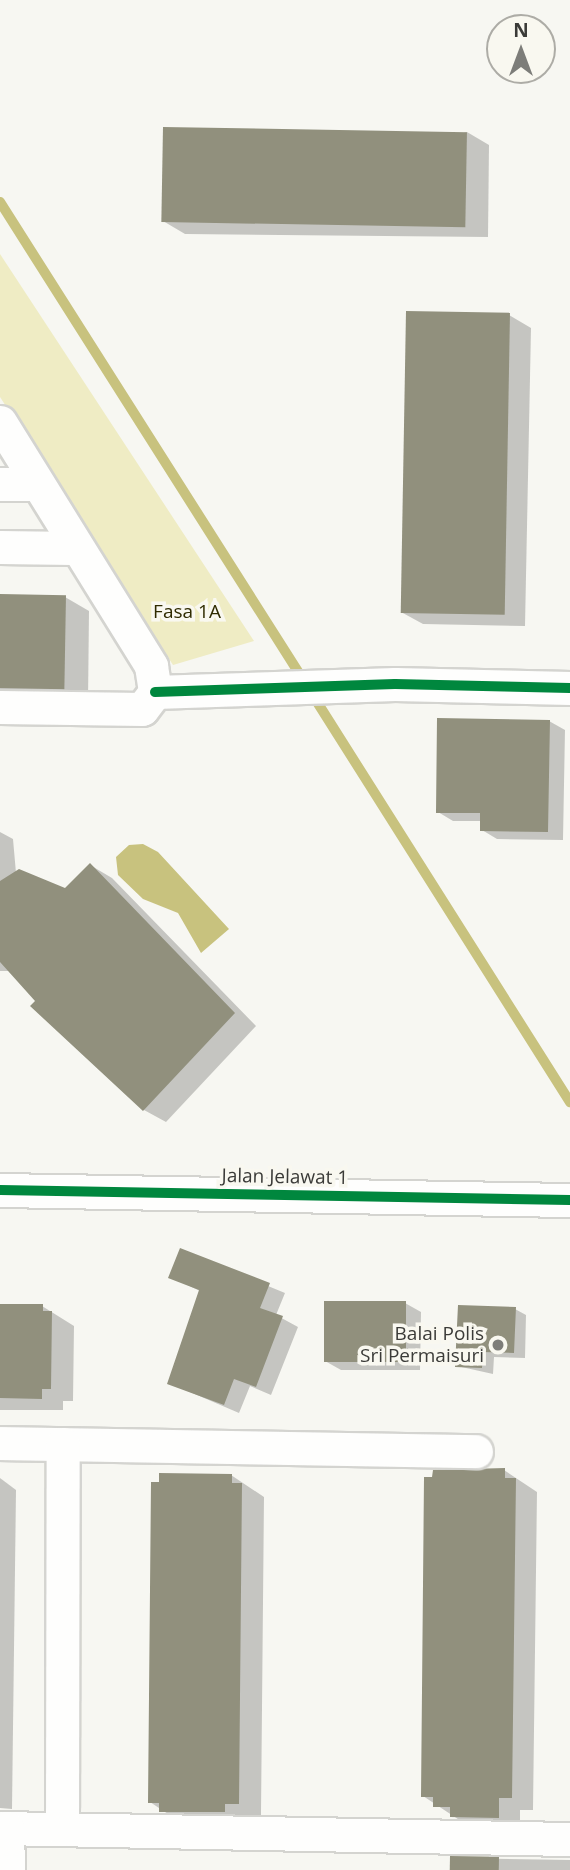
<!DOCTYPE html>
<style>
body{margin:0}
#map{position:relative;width:570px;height:1870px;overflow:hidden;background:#f7f7f2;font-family:"Open Sans",sans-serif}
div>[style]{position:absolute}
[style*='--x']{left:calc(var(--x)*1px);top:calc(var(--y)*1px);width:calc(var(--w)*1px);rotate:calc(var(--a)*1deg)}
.green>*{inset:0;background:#efecc4}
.water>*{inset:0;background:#c8c27e}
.shadow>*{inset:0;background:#0003}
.stream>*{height:10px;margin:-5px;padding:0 5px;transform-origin:5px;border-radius:5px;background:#c8c27e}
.building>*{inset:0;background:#91907d;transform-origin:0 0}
.roads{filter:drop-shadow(2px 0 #d4d4d0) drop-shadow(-2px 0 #d4d4d0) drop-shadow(0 2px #d4d4d0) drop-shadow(0 -2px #d4d4d0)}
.minor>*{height:33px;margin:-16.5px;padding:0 16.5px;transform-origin:16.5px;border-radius:16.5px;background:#fefefd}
.cycleway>*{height:10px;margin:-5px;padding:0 5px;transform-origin:5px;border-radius:5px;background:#00873e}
.dots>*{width:19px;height:19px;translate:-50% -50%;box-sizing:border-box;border:4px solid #f9f8f0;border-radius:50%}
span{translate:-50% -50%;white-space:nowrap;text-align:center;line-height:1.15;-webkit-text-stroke:7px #f9f8f0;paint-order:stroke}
.park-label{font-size:19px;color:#2f2b01}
.street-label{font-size:19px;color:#3b3b38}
.poi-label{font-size:19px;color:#3b3b38}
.right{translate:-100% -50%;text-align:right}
.north{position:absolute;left:486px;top:14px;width:70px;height:70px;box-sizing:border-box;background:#f9f8f0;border:2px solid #adaca6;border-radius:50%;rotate:0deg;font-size:19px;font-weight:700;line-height:28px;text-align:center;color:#3b3b38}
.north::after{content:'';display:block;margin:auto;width:24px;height:32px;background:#7d7d79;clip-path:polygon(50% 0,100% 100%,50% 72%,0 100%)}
</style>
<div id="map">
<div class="green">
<i style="clip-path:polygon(0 254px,254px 641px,173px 665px,0 397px)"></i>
</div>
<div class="water">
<i style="clip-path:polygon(143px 844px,158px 852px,229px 929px,201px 953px,178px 913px,143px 899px,118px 875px,116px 857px,129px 845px)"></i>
</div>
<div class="shadow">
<i style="clip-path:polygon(467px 132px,489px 145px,488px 237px,185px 234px,163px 221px)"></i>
<i style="clip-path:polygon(509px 315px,531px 328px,525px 626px,423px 624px,401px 612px)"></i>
<i style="clip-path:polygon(0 595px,65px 597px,89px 611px,88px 702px,0 701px)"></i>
<i style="clip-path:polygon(549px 721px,565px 730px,563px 840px,497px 839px,482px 830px,482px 821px,453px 821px,438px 812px)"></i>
<i style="clip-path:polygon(0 832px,13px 839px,16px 873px,65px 890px,90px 865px,112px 878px,256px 1026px,166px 1122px,144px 1110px,10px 971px,0 971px)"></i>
<i style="clip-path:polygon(181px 1250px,285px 1293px,276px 1315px,298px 1327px,271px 1395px,250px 1386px,239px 1413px,169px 1383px,200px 1291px,171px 1277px)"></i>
<i style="clip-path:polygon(405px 1303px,421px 1312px,420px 1370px,341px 1370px,325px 1361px)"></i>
<i style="clip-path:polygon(0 1305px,42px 1306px,74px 1326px,73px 1401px,63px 1401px,63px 1410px,0 1410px)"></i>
<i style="clip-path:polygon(515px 1309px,526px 1315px,525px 1358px,494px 1357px,493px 1374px,457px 1366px)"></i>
<i style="clip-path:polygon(504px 1470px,537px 1492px,533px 1810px,520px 1810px,520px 1830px,473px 1829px,423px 1796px,434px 1478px)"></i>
<i style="clip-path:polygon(231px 1475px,264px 1497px,261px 1815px,247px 1815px,247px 1824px,183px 1824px,150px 1802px,161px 1484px)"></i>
<i style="clip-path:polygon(0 1478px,16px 1490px,12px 1809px,0 1808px)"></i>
<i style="clip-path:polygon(451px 1858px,570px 1860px,570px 1870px,451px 1870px)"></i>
</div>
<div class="stream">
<i style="--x:0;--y:202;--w:567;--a:57.6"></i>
<i style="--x:312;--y:694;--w:483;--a:57.7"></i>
</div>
<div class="building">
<i style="left:163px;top:127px;width:304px;height:95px;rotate:1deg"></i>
<i style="left:406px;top:311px;width:104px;height:302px;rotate:1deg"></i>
<i style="left:0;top:594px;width:66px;height:94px;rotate:1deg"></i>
<i style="clip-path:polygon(437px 718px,550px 720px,548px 832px,480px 831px,480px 813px,436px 813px)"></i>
<i style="clip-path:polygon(90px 863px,235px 1013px,143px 1111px,30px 1006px,35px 1001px,0 962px,0 881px,19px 869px,65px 888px)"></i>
<i style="clip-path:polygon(180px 1248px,270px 1283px,260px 1308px,283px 1316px,256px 1387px,234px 1379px,224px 1405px,167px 1384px,199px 1290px,168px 1278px)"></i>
<i style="left:324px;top:1301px;width:82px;height:61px"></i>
<i style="clip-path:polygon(0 1304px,43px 1304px,43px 1311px,52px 1311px,51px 1389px,42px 1389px,42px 1399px,0 1398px)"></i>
<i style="clip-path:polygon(458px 1305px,516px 1307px,514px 1353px,483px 1352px,482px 1368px,455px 1367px)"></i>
<i style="clip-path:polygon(505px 1468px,505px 1478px,516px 1478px,512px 1798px,499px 1798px,499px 1818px,450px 1817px,450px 1807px,433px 1807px,433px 1797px,421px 1797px,424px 1477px,432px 1477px,433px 1470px)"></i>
<i style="clip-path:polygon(159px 1473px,232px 1474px,232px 1483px,242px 1483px,239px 1804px,225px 1804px,225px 1812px,159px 1812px,159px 1803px,148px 1803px,151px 1482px,159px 1482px)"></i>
<i style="left:450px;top:1856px;width:49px;height:14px;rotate:1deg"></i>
</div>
<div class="roads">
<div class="minor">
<i style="--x:0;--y:422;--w:287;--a:58.2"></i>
<i style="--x:151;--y:666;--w:26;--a:81"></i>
<i style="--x:155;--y:692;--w:21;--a:127"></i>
<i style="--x:142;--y:709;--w:142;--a:-179.2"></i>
<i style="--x:0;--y:484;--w:36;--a:0"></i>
<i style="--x:0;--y:547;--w:72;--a:0.8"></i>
<i style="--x:155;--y:692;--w:240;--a:-1.9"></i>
<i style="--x:395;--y:684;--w:175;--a:1.3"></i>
<i style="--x:0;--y:1190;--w:570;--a:1.01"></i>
<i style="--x:0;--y:1443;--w:476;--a:1"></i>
<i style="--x:0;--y:1828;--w:570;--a:1.11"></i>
<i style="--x:7;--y:1828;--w:42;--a:88.6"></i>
<i style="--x:62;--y:1829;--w:385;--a:-89.9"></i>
</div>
</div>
<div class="cycleway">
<i style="--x:155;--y:692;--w:240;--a:-1.9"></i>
<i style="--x:395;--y:684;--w:175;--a:1.3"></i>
<i style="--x:0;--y:1190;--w:570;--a:1.01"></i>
</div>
<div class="dots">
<i style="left:498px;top:1345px;background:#7d7d79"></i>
</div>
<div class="park-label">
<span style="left:187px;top:612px">Fasa 1A</span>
</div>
<div class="street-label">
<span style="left:285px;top:1177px;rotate:1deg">Jalan Jelawat 1</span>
</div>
<div class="poi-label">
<span class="right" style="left:484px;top:1345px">Balai Polis<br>Sri Permaisuri</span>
</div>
<div class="north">N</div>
</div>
